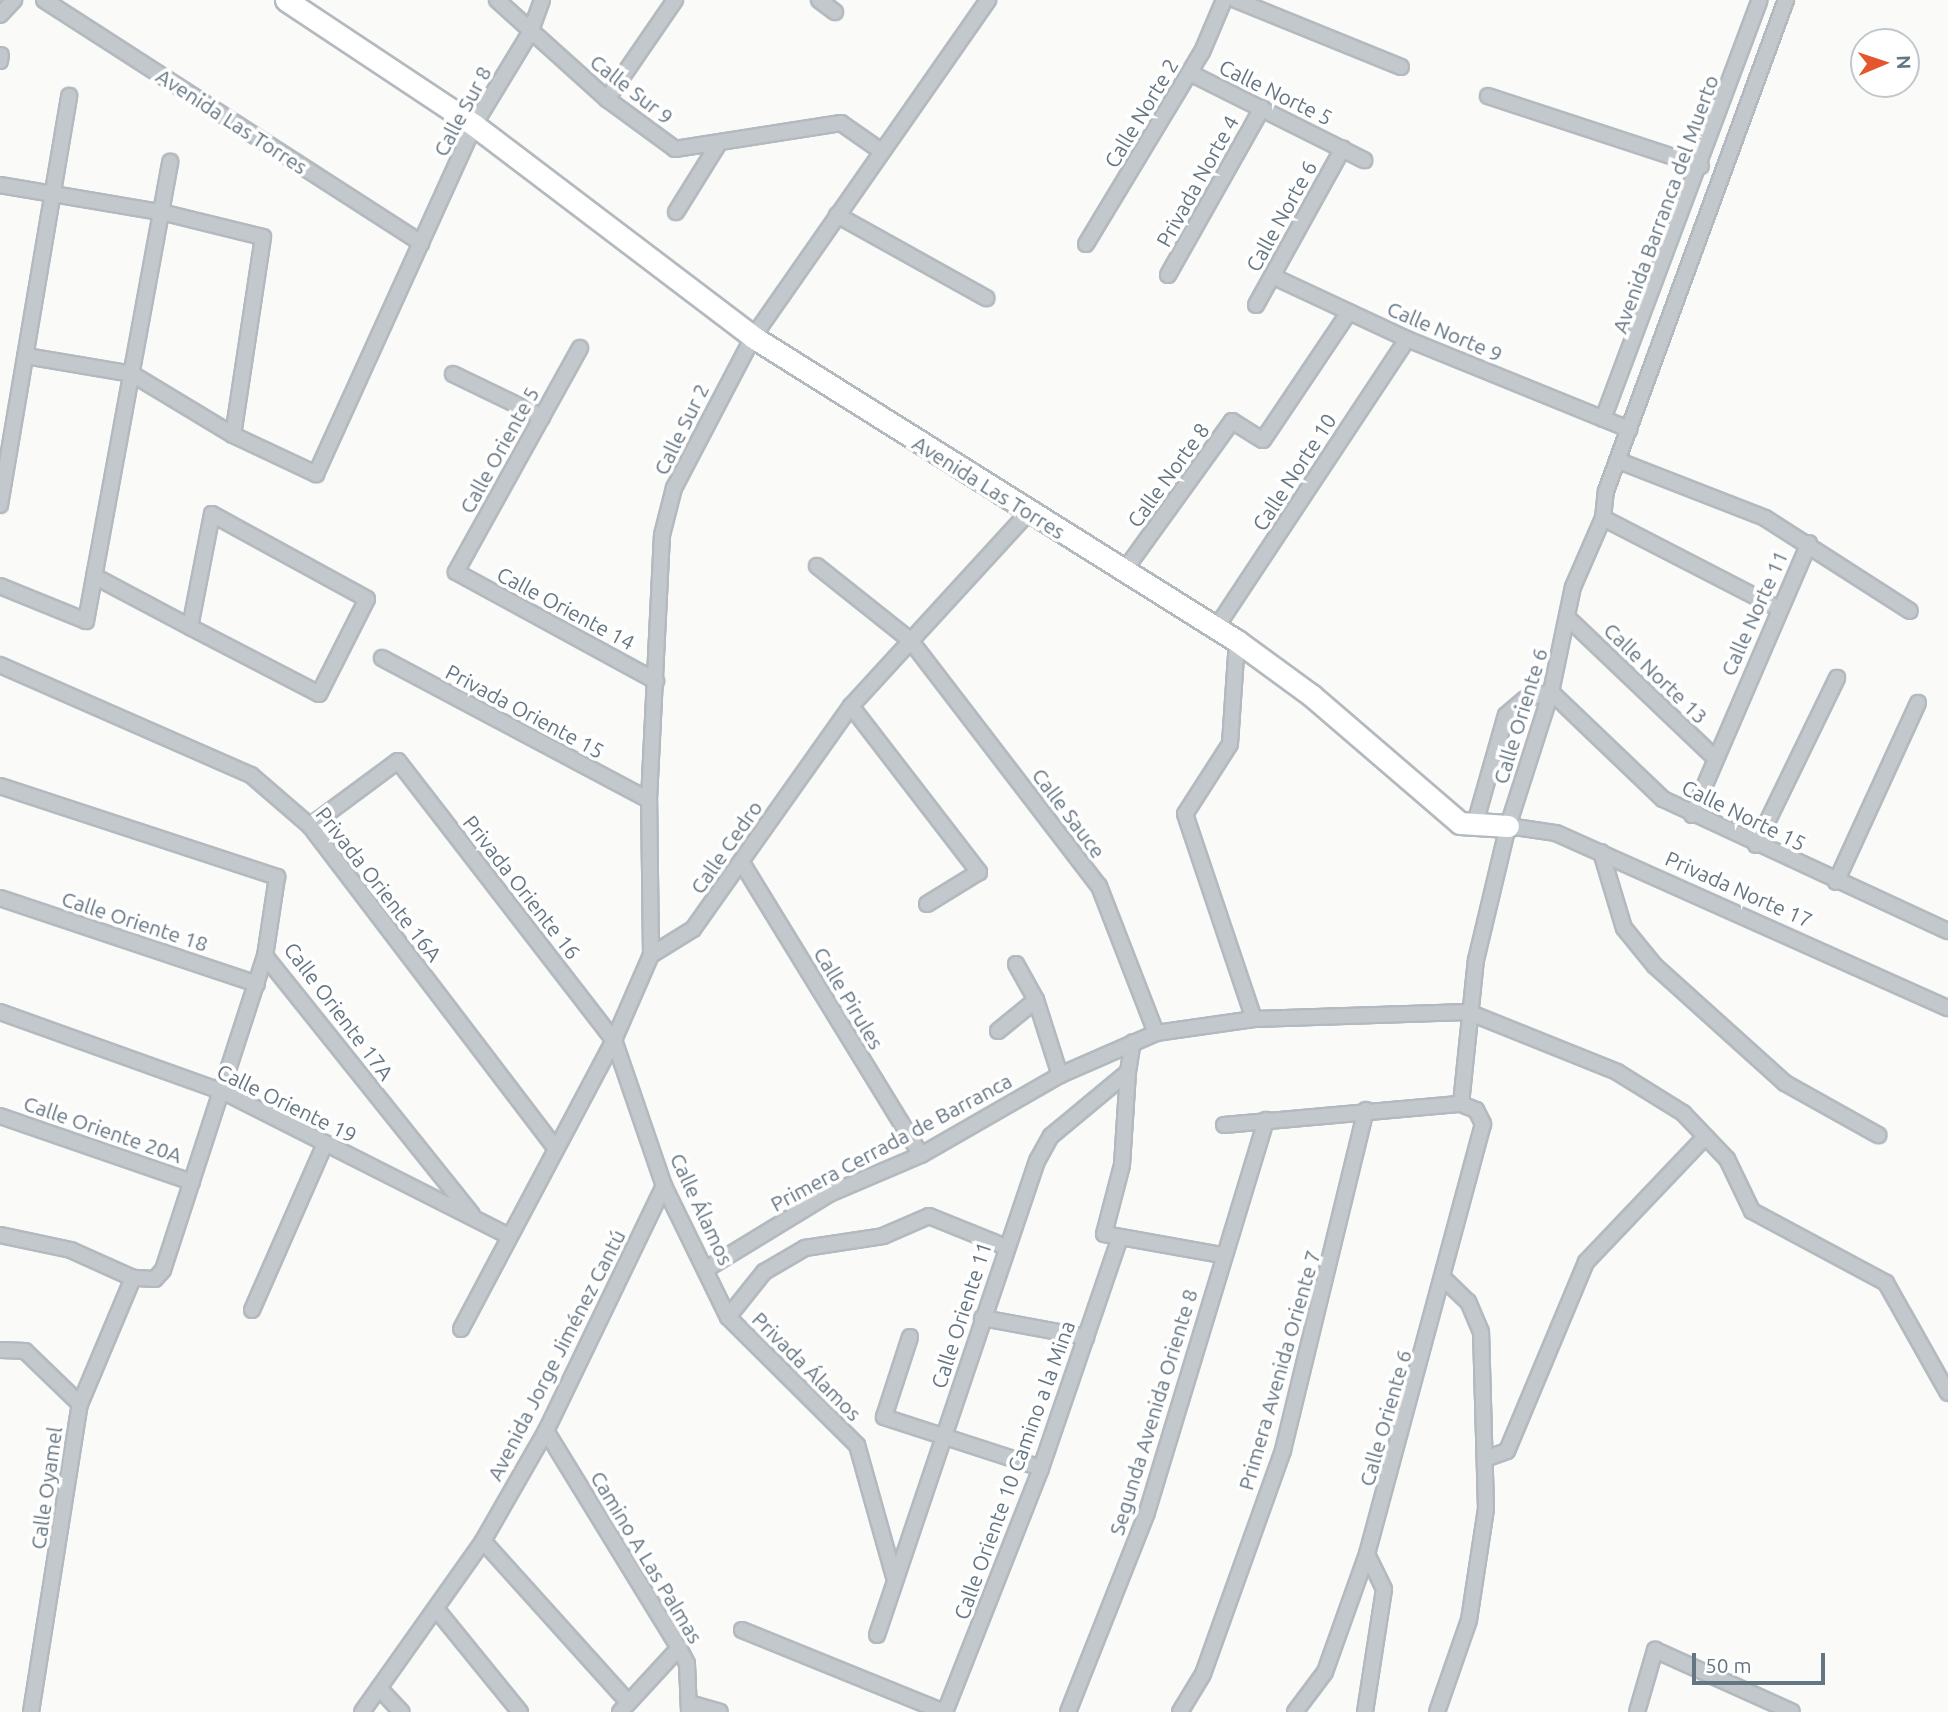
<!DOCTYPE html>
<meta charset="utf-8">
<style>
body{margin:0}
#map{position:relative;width:1948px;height:1712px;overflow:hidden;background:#fafaf8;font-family:Ubuntu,sans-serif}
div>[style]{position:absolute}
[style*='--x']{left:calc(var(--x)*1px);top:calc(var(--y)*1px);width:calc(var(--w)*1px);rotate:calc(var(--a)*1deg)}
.roads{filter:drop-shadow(2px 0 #b3babf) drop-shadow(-2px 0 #b3babf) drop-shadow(0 2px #b3babf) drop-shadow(0 -2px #b3babf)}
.minor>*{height:14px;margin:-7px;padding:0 7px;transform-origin:7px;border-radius:7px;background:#c3c8cc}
.secondary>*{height:21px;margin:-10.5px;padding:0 10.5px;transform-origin:10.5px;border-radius:10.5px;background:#fff}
span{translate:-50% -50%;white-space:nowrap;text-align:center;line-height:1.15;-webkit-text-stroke:7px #fff;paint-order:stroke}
.street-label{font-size:21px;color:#657683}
.north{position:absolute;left:1850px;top:28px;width:70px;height:70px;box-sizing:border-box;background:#fff;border:2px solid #c1c8cd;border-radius:50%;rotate:88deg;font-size:19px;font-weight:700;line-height:28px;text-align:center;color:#657683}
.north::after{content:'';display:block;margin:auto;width:24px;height:32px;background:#e4572e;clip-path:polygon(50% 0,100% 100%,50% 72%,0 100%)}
.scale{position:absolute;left:1692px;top:1653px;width:133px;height:32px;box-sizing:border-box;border:4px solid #657683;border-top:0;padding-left:9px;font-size:21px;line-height:24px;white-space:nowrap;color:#657683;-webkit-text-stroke:5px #fff;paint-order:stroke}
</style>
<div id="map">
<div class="roads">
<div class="minor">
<i style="--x:44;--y:0;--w:449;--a:32.8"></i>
<i style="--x:497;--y:0;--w:148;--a:42"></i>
<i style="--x:607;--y:99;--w:84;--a:36.3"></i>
<i style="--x:675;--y:149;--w:168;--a:-8.9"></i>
<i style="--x:841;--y:123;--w:49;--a:35"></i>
<i style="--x:819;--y:0;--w:20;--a:37"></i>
<i style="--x:1236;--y:0;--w:178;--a:22.1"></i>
<i style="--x:0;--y:15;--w:21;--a:-47"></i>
<i style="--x:0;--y:61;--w:6;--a:-81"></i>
<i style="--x:1190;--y:73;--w:195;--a:26.6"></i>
<i style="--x:1488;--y:96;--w:224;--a:18.2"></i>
<i style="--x:607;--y:99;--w:120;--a:-55.5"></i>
<i style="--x:0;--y:185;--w:167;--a:9.6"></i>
<i style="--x:165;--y:213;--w:101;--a:13.8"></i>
<i style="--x:263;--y:237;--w:200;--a:98.6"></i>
<i style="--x:676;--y:212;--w:81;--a:-58.1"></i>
<i style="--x:837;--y:215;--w:171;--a:29.1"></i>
<i style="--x:1086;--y:244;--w:224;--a:-58.9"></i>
<i style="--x:1202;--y:52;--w:56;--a:-67.1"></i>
<i style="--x:1168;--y:275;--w:192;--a:-60.6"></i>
<i style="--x:1272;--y:276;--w:149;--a:25"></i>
<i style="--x:1407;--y:339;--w:240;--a:22.1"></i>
<i style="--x:1256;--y:305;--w:179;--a:-61"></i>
<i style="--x:580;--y:348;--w:256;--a:119"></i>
<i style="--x:456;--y:572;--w:228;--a:28.6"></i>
<i style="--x:26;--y:356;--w:108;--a:9.6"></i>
<i style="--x:132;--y:374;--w:118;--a:31.1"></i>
<i style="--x:233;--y:435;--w:92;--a:25.2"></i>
<i style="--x:316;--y:474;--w:383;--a:-65.6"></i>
<i style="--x:474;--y:125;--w:108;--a:-58.7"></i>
<i style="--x:530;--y:33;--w:35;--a:-70"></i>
<i style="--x:453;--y:374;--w:99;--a:25.8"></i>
<i style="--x:1603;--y:419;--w:447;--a:-69.5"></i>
<i style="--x:1619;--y:461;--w:157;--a:21.3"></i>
<i style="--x:1765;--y:518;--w:172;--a:32.7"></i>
<i style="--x:0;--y:505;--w:415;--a:-80.4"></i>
<i style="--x:1603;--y:518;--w:196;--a:27.3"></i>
<i style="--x:817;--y:566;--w:119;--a:38.5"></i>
<i style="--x:910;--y:640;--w:310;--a:52.5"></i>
<i style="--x:1099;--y:886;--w:158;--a:68.8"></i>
<i style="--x:1124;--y:571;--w:185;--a:-54.2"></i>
<i style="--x:1232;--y:421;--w:36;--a:32"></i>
<i style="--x:1263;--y:440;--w:154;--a:-56.1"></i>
<i style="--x:94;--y:576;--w:109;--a:28"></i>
<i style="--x:190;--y:627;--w:145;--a:27.4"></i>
<i style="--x:319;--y:694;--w:106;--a:-63.2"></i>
<i style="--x:367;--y:599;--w:177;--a:-151.3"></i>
<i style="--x:212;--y:514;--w:115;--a:101"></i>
<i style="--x:0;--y:586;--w:93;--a:22.1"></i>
<i style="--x:86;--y:621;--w:467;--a:-79.6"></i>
<i style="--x:1569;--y:619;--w:200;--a:43.6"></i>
<i style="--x:1216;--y:628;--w:346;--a:-56.5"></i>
<i style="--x:1237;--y:641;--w:103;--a:93.9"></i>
<i style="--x:1230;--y:744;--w:83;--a:122.7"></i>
<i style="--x:1185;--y:814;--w:216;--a:71.4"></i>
<i style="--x:382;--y:658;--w:302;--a:28"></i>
<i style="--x:0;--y:665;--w:274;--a:23.7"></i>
<i style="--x:251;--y:775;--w:78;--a:40.8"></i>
<i style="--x:310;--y:826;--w:402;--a:52.7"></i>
<i style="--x:851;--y:706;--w:210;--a:52.4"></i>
<i style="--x:979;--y:872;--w:61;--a:148.4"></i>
<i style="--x:0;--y:786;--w:292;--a:18.2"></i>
<i style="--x:277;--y:877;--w:80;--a:98.6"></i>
<i style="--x:265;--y:956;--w:330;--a:108"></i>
<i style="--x:163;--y:1270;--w:12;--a:132"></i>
<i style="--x:155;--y:1279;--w:22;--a:-177"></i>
<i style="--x:133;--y:1278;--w:68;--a:-155.7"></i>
<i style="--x:71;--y:1250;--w:73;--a:-168.1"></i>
<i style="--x:1692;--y:815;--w:296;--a:-66.7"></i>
<i style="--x:310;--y:826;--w:109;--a:-36.5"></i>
<i style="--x:398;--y:761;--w:353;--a:52.3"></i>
<i style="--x:614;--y:1040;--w:154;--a:71.1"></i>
<i style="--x:664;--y:1186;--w:146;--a:64"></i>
<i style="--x:728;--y:1317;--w:182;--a:44.8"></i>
<i style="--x:857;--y:1445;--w:140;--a:74.3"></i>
<i style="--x:1508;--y:826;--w:49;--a:8.3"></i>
<i style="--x:1556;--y:833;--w:429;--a:24.1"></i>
<i style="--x:1474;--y:827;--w:116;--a:-74.1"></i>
<i style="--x:1506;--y:715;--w:25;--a:-40"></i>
<i style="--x:1525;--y:699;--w:27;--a:-15"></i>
<i style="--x:1551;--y:692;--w:155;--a:43.7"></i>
<i style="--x:1663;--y:799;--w:314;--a:24.9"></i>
<i style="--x:1756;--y:845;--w:186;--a:-64.1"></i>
<i style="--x:1601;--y:852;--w:79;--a:73.2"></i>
<i style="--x:1624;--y:928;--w:49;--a:50.8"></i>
<i style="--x:1655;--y:966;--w:175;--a:42"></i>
<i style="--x:1785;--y:1083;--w:107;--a:29.2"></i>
<i style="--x:742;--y:863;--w:342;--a:58.5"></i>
<i style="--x:1836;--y:882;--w:197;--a:-65.4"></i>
<i style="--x:0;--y:898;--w:271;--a:18.5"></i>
<i style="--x:651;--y:955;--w:155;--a:-90.7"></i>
<i style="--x:649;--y:800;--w:265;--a:-87.2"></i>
<i style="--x:662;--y:535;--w:49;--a:-75.7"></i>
<i style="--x:674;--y:488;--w:170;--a:-62.4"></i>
<i style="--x:753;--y:337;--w:411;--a:-55.1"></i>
<i style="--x:265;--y:956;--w:331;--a:51.3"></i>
<i style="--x:1016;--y:964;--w:41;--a:60.9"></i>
<i style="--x:1036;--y:1000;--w:79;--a:72.3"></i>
<i style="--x:0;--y:1012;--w:238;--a:19.7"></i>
<i style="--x:224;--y:1092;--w:317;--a:26.8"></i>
<i style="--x:998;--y:1031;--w:49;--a:-39.2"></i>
<i style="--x:1128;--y:1072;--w:93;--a:93.7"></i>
<i style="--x:1122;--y:1165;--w:71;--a:104.6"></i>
<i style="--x:1104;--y:1234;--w:120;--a:10.1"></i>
<i style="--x:1461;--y:1104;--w:145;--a:-84.1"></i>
<i style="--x:1476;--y:960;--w:138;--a:-76.6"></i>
<i style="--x:1508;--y:826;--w:141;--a:-72.2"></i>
<i style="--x:1551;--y:692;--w:107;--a:-78.2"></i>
<i style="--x:1573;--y:587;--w:75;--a:-66.5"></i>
<i style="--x:1603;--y:518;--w:27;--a:-84"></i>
<i style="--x:1606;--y:491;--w:523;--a:-69.87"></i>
<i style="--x:0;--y:1116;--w:203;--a:19"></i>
<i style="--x:1224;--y:1125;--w:238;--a:-5.1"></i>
<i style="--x:1461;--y:1104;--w:16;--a:22"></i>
<i style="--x:1476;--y:1110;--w:16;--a:63"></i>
<i style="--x:1483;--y:1124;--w:445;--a:105.1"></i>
<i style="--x:1367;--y:1554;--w:125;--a:109.6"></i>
<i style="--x:1325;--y:1672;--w:50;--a:126.9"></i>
<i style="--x:708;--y:1268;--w:142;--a:-31.4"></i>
<i style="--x:829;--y:1194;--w:100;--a:-23"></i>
<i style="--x:921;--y:1155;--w:160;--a:-29.9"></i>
<i style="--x:1060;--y:1075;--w:105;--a:-23.6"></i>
<i style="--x:1156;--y:1033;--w:99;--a:-8.1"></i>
<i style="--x:1254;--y:1019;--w:214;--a:-1.9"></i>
<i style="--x:1468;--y:1012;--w:161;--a:21.9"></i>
<i style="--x:1617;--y:1072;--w:78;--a:31.8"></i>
<i style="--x:1683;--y:1113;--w:64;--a:46.3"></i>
<i style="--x:1727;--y:1159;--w:58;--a:64.3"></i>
<i style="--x:1752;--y:1211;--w:152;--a:28.2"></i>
<i style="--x:1886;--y:1283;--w:126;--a:60.6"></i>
<i style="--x:252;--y:1310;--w:179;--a:-66.3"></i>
<i style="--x:728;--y:1317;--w:58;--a:-51.3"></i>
<i style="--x:764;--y:1272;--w:48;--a:-30.3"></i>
<i style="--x:805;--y:1248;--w:79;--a:-8.7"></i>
<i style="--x:883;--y:1236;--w:50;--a:-23.5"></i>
<i style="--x:929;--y:1216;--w:83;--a:21.9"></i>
<i style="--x:982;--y:1318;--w:106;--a:10.4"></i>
<i style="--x:461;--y:1329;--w:327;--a:-62.1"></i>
<i style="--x:614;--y:1040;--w:93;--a:-66.5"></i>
<i style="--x:651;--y:955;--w:49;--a:-31.8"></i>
<i style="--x:693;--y:929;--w:273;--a:-54.7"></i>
<i style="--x:851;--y:706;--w:263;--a:-47.5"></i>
<i style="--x:910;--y:1337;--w:84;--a:108"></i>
<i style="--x:884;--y:1417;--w:165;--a:18"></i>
<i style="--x:0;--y:1350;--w:25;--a:2"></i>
<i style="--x:25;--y:1351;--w:76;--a:43.9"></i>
<i style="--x:546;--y:1431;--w:255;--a:58.5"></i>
<i style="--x:679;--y:1648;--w:18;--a:63"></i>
<i style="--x:687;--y:1664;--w:48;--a:87.6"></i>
<i style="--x:1485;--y:1459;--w:23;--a:-20"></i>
<i style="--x:1507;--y:1451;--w:205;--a:-67.3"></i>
<i style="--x:1586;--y:1262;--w:173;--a:-46.4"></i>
<i style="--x:483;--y:1541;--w:214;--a:48"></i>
<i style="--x:437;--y:1610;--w:132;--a:50.9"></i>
<i style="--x:742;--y:1630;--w:218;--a:22.1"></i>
<i style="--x:877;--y:1635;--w:500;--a:-71.35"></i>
<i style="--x:1037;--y:1161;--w:29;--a:-61"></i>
<i style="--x:1051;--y:1136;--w:100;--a:-39.7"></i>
<i style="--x:1128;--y:1072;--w:30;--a:-81"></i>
<i style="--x:379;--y:1688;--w:33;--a:47"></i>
<i style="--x:689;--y:1703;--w:32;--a:16"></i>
<i style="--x:31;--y:1712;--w:312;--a:-81"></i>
<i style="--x:80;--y:1404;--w:137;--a:-67.2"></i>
<i style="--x:362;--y:1712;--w:209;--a:-54.7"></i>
<i style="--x:483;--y:1541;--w:127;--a:-60.2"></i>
<i style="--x:546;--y:1431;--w:272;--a:-64.3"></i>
<i style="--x:620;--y:1712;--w:87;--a:-47.3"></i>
<i style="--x:945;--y:1712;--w:262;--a:-68.5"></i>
<i style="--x:1041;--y:1468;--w:241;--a:-71.1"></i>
<i style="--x:1068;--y:1712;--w:215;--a:-68.4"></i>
<i style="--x:1147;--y:1512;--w:410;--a:-73.1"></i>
<i style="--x:1180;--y:1712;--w:44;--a:-58.8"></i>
<i style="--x:1203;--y:1674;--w:238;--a:-70.3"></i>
<i style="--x:1283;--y:1450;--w:350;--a:-76.3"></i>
<i style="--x:1365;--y:1712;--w:124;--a:-81.2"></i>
<i style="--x:1384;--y:1589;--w:39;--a:-116"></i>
<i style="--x:1437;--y:1712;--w:97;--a:-70.8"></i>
<i style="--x:1469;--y:1620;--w:112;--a:-81.3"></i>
<i style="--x:1486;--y:1509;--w:177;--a:-91.6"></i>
<i style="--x:1481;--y:1332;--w:33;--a:-113"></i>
<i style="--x:1468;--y:1302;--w:30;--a:-136"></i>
<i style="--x:1637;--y:1712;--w:65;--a:-73.8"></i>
<i style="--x:1655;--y:1650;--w:150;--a:24.3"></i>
</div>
<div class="secondary">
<i style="--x:286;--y:0;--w:226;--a:33.6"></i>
<i style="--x:474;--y:125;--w:350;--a:37.2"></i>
<i style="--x:753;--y:337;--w:572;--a:32.13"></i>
<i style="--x:1237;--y:641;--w:92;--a:36.1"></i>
<i style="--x:1311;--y:695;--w:196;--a:40.7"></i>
<i style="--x:1460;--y:823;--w:48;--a:3.6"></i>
</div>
</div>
<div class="street-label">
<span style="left:632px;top:89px;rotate:38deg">Calle Sur 9</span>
<span style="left:1276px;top:92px;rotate:26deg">Calle Norte 5</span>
<span style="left:462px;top:111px;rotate:-62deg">Calle Sur 8</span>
<span style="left:1141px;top:113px;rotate:-59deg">Calle Norte 2</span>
<span style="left:232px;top:121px;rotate:33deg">Avenida Las Torres</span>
<span style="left:1197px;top:181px;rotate:-61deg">Privada Norte 4</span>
<span style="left:1665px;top:204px;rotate:-70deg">Avenida Barranca del Muerto</span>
<span style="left:1281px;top:216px;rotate:-61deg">Calle Norte 6</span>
<span style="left:1445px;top:331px;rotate:23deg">Calle Norte 9</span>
<span style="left:681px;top:429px;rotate:-64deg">Calle Sur 2</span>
<span style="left:499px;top:450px;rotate:-61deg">Calle Oriente 5</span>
<span style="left:1294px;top:472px;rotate:-57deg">Calle Norte 10</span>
<span style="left:1168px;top:475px;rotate:-54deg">Calle Norte 8</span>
<span style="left:989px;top:487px;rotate:32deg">Avenida Las Torres</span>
<span style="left:566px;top:608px;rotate:28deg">Calle Oriente 14</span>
<span style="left:1754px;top:613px;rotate:-66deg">Calle Norte 11</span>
<span style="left:1656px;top:673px;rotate:44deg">Calle Norte 13</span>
<span style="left:525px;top:711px;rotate:28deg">Privada Oriente 15</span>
<span style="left:1520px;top:716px;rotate:-73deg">Calle Oriente 6</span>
<span style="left:1069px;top:813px;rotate:53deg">Calle Sauce</span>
<span style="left:1744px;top:815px;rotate:26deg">Calle Norte 15</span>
<span style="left:726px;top:847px;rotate:-55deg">Calle Cedro</span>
<span style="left:379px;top:884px;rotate:52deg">Privada Oriente 16A</span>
<span style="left:522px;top:887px;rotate:52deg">Privada Oriente 16</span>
<span style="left:1739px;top:889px;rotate:24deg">Privada Norte 17</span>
<span style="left:135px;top:921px;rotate:18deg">Calle Oriente 18</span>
<span style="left:849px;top:998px;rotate:59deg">Calle Pirules</span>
<span style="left:339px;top:1011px;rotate:53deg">Calle Oriente 17A</span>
<span style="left:287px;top:1103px;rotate:26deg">Calle Oriente 19</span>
<span style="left:103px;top:1129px;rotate:19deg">Calle Oriente 20A</span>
<span style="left:891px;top:1142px;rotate:-28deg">Primera Cerrada de Barranca</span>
<span style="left:702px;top:1209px;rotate:65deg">Calle Álamos</span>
<span style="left:961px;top:1315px;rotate:-72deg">Calle Oriente 11</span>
<span style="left:556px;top:1355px;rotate:-63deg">Avenida Jorge Jiménez Cantú</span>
<span style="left:807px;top:1366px;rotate:45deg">Privada Álamos</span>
<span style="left:1279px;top:1370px;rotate:-74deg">Primera Avenida Oriente 7</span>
<span style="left:1153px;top:1412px;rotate:-73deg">Segunda Avenida Oriente 8</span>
<span style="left:1385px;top:1418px;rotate:-74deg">Calle Oriente 6</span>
<span style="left:1014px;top:1470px;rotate:-70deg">Calle Oriente 10 Camino a la Mina</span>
<span style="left:46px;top:1488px;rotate:-82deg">Calle Oyamel</span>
<span style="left:647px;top:1557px;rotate:59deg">Camino A Las Palmas</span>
</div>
<div class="north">N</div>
<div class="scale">50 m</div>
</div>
